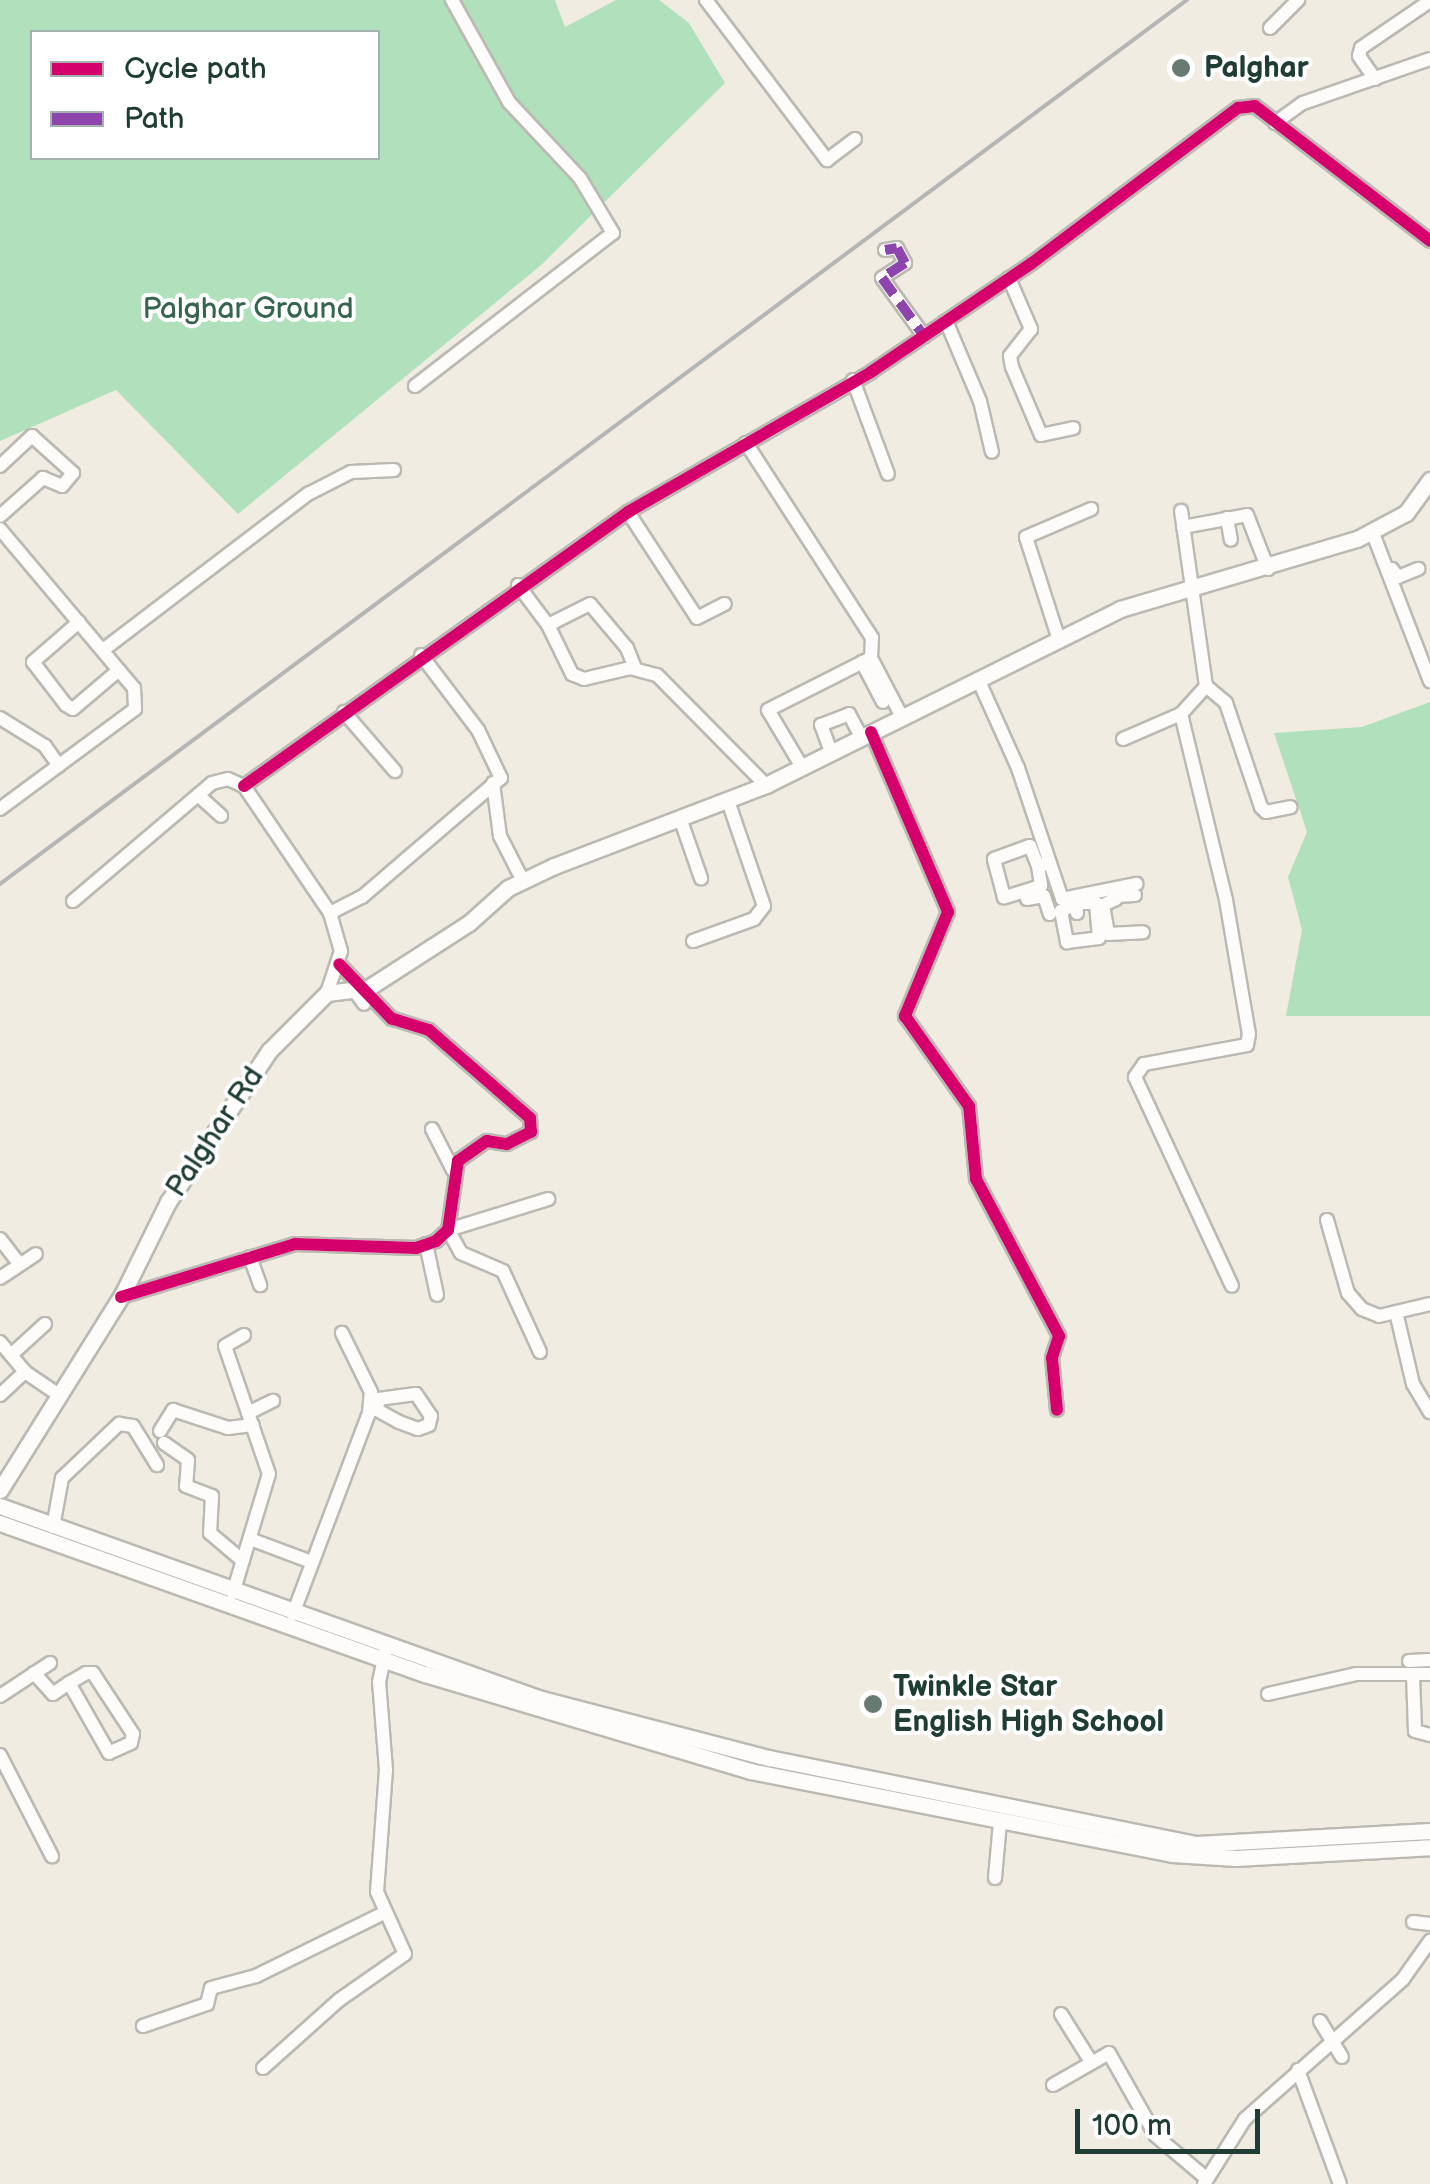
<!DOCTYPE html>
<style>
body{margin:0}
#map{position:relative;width:1430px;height:2184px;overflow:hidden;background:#f0ece2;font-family:"Balsamiq Sans",sans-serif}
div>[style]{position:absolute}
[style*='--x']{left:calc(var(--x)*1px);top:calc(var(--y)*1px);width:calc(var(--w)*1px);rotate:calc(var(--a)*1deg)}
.green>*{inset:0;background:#b1e0bc}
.roads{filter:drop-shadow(2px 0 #babab3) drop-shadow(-2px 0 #babab3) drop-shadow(0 2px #babab3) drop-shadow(0 -2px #babab3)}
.minor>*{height:12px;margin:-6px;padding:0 6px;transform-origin:6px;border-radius:6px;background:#fdfcfb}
.major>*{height:15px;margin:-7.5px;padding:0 7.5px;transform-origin:7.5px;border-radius:7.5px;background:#fdfcfb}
.rail>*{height:4px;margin:-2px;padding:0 2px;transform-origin:2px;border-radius:2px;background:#b4b6b4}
.quiet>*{height:10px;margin-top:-5px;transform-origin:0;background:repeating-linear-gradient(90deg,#8e44ad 0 20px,transparent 0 30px)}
.cycleway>*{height:12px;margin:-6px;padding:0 6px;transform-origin:6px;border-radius:6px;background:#d6006c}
.dots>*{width:28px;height:28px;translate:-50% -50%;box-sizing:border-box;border:5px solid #fff;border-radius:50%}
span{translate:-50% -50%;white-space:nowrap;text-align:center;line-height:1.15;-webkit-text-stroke:8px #fff;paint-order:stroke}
.poi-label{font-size:30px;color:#1f3d34;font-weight:700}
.left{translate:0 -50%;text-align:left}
.park-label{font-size:30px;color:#36644e}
.street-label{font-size:30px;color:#1f3d34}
.legend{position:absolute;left:30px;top:30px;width:350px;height:130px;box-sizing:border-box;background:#fff;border:2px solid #a5b1ae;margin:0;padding:12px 18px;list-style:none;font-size:30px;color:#1f3d34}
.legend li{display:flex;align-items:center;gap:20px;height:50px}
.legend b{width:50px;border:2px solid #a5b1ae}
.scale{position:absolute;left:1075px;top:2109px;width:185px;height:45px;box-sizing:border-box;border:5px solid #1f3d34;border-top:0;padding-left:12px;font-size:30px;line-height:35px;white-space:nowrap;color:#1f3d34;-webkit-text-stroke:8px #fff;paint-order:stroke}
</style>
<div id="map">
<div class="green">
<i style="clip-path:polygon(evenodd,0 0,555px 0,565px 27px,616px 0,659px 0,689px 23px,725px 83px,540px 266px,238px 514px,116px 390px,0 441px,0 0,32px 32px,378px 32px,378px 158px,32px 158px,32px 32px)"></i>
<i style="clip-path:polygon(1430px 702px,1430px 1016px,1286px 1016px,1302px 930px,1288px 877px,1307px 832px,1274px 733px,1362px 727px)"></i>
</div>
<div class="roads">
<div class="minor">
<i style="--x:706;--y:0;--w:201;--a:52.9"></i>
<i style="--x:827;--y:160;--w:35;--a:-37"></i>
<i style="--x:1270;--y:28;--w:40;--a:-45"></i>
<i style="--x:1375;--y:79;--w:28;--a:-125"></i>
<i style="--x:1359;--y:56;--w:8;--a:-76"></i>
<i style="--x:1361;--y:48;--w:83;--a:-34.3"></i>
<i style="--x:1275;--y:123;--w:34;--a:-36"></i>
<i style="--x:1303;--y:103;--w:134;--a:-19.1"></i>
<i style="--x:885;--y:250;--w:12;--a:-9"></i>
<i style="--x:897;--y:248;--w:17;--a:62"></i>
<i style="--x:905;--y:263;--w:27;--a:147"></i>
<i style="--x:882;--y:278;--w:72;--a:54.1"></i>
<i style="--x:1009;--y:278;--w:56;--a:66.7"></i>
<i style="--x:1031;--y:329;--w:34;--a:128"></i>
<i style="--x:1010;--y:356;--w:11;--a:80"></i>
<i style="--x:1012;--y:367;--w:74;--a:66.9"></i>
<i style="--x:1041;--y:435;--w:33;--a:-12"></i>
<i style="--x:946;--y:321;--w:87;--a:67"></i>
<i style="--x:980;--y:401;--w:52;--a:76.8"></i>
<i style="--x:853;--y:380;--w:100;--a:69.6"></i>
<i style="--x:415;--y:386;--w:250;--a:-37.7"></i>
<i style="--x:613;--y:233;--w:64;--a:-121"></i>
<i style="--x:580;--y:178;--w:104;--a:-133.1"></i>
<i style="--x:509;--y:102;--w:117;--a:-119.2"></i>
<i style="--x:746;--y:443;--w:232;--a:57.1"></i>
<i style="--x:872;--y:638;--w:20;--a:93"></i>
<i style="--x:871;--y:658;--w:67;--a:62.3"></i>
<i style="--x:0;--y:466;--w:44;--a:-43.2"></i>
<i style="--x:32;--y:436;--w:55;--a:42.1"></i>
<i style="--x:73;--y:473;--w:17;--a:130"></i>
<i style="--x:62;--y:486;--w:21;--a:-157"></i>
<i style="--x:43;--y:478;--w:57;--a:138.5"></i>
<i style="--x:628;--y:512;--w:126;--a:56.9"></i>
<i style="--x:697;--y:618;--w:31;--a:-27"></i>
<i style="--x:1227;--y:518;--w:22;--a:80"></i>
<i style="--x:1183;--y:527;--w:65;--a:-10.6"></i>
<i style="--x:1247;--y:515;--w:58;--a:68.7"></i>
<i style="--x:0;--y:529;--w:208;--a:49.9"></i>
<i style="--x:134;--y:688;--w:21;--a:87"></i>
<i style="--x:135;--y:709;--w:168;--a:143.5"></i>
<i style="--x:1372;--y:531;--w:161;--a:68.9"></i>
<i style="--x:1392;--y:569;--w:10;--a:53"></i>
<i style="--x:1398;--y:577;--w:22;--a:-22"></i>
<i style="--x:518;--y:585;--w:50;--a:53.1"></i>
<i style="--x:79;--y:622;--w:61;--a:139"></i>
<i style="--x:33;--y:662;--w:54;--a:52.5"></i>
<i style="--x:66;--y:705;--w:8;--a:30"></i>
<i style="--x:73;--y:709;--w:60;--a:-40.3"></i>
<i style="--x:1059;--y:640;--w:108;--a:-107.8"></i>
<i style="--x:1026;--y:537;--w:71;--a:-23.3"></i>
<i style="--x:103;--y:650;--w:258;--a:-37.3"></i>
<i style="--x:308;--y:494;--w:48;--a:-27.1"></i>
<i style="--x:351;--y:472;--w:43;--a:-2.7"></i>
<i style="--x:862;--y:662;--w:45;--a:62.3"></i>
<i style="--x:635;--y:668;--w:22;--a:-112"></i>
<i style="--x:627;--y:648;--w:57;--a:-130.1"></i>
<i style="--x:590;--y:604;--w:47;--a:153.4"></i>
<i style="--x:548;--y:625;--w:55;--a:63.9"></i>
<i style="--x:572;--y:674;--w:13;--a:23"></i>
<i style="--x:584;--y:679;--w:47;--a:-13.4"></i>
<i style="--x:630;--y:668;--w:28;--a:15"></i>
<i style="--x:657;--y:675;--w:155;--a:45.3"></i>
<i style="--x:978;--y:679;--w:98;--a:65.8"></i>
<i style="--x:1018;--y:768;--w:138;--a:71.4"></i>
<i style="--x:1062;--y:899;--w:76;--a:-11.5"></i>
<i style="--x:1206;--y:686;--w:26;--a:40"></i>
<i style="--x:1226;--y:703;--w:110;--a:71.4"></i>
<i style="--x:1261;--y:807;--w:7;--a:45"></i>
<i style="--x:1266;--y:812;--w:25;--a:-11"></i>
<i style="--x:344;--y:712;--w:78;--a:49.2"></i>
<i style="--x:1181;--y:714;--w:191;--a:76.4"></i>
<i style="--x:1226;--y:900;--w:136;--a:80.3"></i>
<i style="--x:1249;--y:1034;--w:11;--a:100"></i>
<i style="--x:1247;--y:1045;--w:105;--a:169.5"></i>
<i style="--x:1144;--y:1064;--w:16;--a:125"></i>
<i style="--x:1135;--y:1077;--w:230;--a:65.1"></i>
<i style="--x:0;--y:718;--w:53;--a:31.9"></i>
<i style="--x:45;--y:746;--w:24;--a:55"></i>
<i style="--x:871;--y:732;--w:196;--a:66.8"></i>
<i style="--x:948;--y:912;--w:113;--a:112.5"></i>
<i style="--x:905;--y:1016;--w:110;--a:54.6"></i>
<i style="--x:969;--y:1106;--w:73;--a:84.5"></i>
<i style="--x:976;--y:1179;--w:178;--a:62.1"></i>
<i style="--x:1059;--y:1336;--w:23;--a:108"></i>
<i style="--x:1052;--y:1358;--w:52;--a:84.5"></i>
<i style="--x:1123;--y:739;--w:63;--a:-23.3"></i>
<i style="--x:1181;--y:714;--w:38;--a:-48"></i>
<i style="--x:1206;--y:686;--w:177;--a:-98.1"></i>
<i style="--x:831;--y:752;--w:29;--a:-110"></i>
<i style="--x:821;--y:725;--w:30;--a:-21"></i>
<i style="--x:849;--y:714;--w:26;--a:62"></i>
<i style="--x:802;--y:767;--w:66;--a:-120.8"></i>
<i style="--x:768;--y:710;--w:115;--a:-26.8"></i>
<i style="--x:493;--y:783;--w:53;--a:82.5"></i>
<i style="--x:500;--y:836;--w:51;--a:62.9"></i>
<i style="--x:244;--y:786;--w:472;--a:-35.5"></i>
<i style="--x:628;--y:512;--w:280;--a:-29.9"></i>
<i style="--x:871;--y:372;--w:194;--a:-34.1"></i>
<i style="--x:1032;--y:263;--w:258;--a:-37"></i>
<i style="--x:1238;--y:108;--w:17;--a:-7"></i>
<i style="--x:1255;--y:106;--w:221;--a:37.6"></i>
<i style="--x:244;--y:786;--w:153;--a:55.9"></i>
<i style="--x:330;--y:913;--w:40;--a:74"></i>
<i style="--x:341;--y:951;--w:44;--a:108.4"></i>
<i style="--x:198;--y:795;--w:31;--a:42"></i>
<i style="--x:680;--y:818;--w:64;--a:70.7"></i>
<i style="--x:1038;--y:866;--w:20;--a:81"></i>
<i style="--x:1041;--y:886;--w:39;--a:163"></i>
<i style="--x:1004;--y:897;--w:39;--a:-105"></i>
<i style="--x:994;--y:859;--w:38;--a:-20"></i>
<i style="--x:1030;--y:846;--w:22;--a:68"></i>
<i style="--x:1038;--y:866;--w:12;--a:-14"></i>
<i style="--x:1115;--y:896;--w:20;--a:-3"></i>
<i style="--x:1027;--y:899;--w:17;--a:-10"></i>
<i style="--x:1044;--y:896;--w:19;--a:72"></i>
<i style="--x:1116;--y:899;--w:14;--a:155"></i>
<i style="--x:1103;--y:905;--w:29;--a:80"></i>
<i style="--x:1108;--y:934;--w:35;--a:-3"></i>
<i style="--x:73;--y:901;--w:182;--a:-40.3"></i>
<i style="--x:212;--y:783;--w:16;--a:-14"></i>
<i style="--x:228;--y:779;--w:17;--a:24"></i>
<i style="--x:330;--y:913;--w:36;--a:-27"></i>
<i style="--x:362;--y:897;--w:183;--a:-40.6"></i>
<i style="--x:501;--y:778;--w:53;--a:-115.6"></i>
<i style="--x:478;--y:730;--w:94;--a:-127.2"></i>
<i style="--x:1077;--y:913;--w:9;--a:-96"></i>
<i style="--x:1076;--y:904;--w:17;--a:155"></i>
<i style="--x:1061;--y:911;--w:32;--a:79"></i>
<i style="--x:1067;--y:942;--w:32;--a:-7"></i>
<i style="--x:1099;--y:938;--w:35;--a:-95"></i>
<i style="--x:1096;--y:903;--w:16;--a:180"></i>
<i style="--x:693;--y:941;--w:65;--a:-19.8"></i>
<i style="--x:754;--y:919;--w:16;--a:-52"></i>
<i style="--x:764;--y:906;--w:111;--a:-108.9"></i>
<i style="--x:354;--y:990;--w:17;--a:54"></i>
<i style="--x:432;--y:1129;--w:46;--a:62.9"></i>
<i style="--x:1327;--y:1220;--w:76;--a:74"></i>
<i style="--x:1348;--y:1293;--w:21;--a:49"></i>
<i style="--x:1362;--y:1309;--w:18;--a:22"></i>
<i style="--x:1379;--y:1316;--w:52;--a:-13.2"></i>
<i style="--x:0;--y:1239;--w:29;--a:52"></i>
<i style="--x:426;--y:1244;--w:52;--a:77.8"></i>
<i style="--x:250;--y:1257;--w:30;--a:70"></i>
<i style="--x:0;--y:1278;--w:43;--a:-33.7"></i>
<i style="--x:121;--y:1297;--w:182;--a:-16.9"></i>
<i style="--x:295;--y:1244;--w:121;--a:1.9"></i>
<i style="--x:416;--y:1248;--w:21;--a:-19"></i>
<i style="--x:436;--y:1241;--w:16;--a:-43"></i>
<i style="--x:448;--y:1230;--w:70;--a:-81.8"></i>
<i style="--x:458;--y:1161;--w:35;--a:-35"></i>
<i style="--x:487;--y:1141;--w:20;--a:9"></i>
<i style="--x:507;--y:1144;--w:27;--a:-27"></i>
<i style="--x:531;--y:1132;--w:14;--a:-94"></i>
<i style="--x:530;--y:1118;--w:134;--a:-138.9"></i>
<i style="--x:429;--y:1030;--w:39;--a:-163"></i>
<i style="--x:392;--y:1019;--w:76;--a:-133.9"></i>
<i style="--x:1396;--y:1312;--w:74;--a:76.7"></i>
<i style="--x:1413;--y:1384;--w:33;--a:59"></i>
<i style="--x:0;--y:1342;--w:39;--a:50"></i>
<i style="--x:25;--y:1372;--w:41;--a:34.1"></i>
<i style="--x:540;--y:1352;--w:89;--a:-114.6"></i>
<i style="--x:503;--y:1271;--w:46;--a:-156.8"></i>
<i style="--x:461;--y:1253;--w:26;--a:-119"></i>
<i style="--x:448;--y:1230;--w:105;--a:-17.2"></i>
<i style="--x:11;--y:1355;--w:46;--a:-42.4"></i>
<i style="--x:0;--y:1395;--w:34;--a:-43"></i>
<i style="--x:371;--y:1400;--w:45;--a:-7.6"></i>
<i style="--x:416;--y:1394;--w:27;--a:56"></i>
<i style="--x:431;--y:1416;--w:9;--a:103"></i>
<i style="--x:429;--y:1425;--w:12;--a:160"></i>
<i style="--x:418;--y:1429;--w:20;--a:-160"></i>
<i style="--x:399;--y:1422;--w:25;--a:-151"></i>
<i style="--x:377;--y:1410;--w:8;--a:-83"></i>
<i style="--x:248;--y:1413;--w:28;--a:-26"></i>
<i style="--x:160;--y:1431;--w:25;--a:-58"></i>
<i style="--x:173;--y:1410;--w:58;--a:18.1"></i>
<i style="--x:228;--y:1428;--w:25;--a:-7"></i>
<i style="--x:164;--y:1443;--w:29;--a:35"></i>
<i style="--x:188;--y:1460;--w:26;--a:94"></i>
<i style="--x:186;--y:1486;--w:28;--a:21"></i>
<i style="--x:212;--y:1496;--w:37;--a:93"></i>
<i style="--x:210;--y:1533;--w:43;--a:40.3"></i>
<i style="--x:53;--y:1527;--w:50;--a:-79.6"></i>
<i style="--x:62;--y:1478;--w:79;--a:-43.5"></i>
<i style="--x:119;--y:1424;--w:14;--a:8"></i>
<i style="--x:133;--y:1426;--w:46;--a:58.4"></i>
<i style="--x:250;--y:1539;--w:66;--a:20.4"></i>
<i style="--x:233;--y:1593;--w:124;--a:-73.2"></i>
<i style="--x:269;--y:1474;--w:135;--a:-109"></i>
<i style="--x:225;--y:1346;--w:22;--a:-30"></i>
<i style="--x:293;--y:1614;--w:215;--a:-69.3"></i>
<i style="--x:369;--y:1413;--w:21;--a:-85"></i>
<i style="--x:371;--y:1392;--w:66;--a:-116.2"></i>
<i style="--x:1409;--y:1661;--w:21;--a:-3"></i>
<i style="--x:34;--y:1673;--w:28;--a:48"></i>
<i style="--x:53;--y:1694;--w:19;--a:-35"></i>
<i style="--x:69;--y:1683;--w:20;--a:-30"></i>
<i style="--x:86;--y:1673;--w:7;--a:0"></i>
<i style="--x:93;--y:1673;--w:73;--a:56.7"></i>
<i style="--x:133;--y:1734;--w:9;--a:103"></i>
<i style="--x:131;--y:1743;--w:24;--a:156"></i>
<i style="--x:109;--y:1753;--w:81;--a:-119.7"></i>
<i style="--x:1413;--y:1674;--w:57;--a:88"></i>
<i style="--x:1415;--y:1731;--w:16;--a:15"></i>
<i style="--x:1268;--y:1694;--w:90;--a:-12.8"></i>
<i style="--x:1356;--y:1674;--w:74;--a:0"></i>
<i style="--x:0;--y:1696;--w:60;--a:-33.4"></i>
<i style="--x:0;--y:1755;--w:114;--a:62.8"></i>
<i style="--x:995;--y:1878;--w:56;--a:-84.9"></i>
<i style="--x:1413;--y:1922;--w:17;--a:7"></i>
<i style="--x:1061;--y:2014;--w:54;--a:57.8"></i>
<i style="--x:1320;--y:2021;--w:42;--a:58.6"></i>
<i style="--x:143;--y:2026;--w:68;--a:-19"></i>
<i style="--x:207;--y:2004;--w:16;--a:-76"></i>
<i style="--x:211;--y:1988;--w:47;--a:-14.9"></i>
<i style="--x:256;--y:1976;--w:140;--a:-26.2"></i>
<i style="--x:263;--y:2068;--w:102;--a:-41.8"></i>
<i style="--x:339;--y:2000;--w:80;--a:-34.9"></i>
<i style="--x:405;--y:1954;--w:68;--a:-114.3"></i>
<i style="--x:377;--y:1892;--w:122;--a:-85.8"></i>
<i style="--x:386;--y:1770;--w:88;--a:-94.5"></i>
<i style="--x:379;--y:1682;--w:33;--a:-78"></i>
<i style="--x:1298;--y:2070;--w:121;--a:69.8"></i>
<i style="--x:1053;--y:2085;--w:64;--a:-29.7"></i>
<i style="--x:1109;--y:2053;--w:95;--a:60.5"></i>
<i style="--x:1156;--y:2136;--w:65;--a:40"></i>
<i style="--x:1204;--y:2184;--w:77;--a:-57.8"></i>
<i style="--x:1245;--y:2119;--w:211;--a:-41.5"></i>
<i style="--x:1403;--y:1979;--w:47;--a:-54.6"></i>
</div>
<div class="major">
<i style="--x:0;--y:1490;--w:232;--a:-58"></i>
<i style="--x:123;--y:1293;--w:102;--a:-63.7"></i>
<i style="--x:168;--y:1202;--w:182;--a:-56.2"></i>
<i style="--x:269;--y:1051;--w:82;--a:-45"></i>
<i style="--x:327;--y:993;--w:41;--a:-7"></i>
<i style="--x:368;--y:988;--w:120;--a:-32.8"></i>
<i style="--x:469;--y:923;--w:52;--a:-41.9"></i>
<i style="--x:508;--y:888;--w:51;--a:-25.6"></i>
<i style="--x:554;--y:866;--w:227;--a:-20.9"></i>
<i style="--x:766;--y:785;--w:395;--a:-26.4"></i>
<i style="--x:1120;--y:609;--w:247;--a:-16.5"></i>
<i style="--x:1357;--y:539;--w:55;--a:-28"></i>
<i style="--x:1406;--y:513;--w:41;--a:-54"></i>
<i style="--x:0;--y:1506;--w:571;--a:19.64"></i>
<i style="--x:538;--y:1698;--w:239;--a:14.6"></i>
<i style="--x:769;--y:1758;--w:437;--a:11.4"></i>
<i style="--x:1197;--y:1844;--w:233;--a:-3.2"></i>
<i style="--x:0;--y:1523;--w:451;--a:19.6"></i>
<i style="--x:425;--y:1674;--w:339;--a:16.6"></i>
<i style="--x:750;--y:1771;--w:430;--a:11.1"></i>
<i style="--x:1172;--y:1854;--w:64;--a:3.6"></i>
<i style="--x:1236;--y:1858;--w:194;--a:-3.2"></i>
</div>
</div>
<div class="rail">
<i style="--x:0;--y:884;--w:1480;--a:-36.68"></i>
</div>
<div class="quiet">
<i style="--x:885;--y:250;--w:12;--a:-9"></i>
<i style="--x:897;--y:248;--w:17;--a:62"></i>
<i style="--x:905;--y:263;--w:27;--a:147"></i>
<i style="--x:882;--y:278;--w:72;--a:54.1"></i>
</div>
<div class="cycleway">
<i style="--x:871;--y:732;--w:196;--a:66.8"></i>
<i style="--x:948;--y:912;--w:113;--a:112.5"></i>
<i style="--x:905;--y:1016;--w:110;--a:54.6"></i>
<i style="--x:969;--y:1106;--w:73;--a:84.5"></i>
<i style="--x:976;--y:1179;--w:178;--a:62.1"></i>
<i style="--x:1059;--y:1336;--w:23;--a:108"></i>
<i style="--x:1052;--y:1358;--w:52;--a:84.5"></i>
<i style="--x:244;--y:786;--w:472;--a:-35.5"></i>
<i style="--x:628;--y:512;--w:280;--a:-29.9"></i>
<i style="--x:871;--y:372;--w:194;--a:-34.1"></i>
<i style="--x:1032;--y:263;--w:258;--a:-37"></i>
<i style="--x:1238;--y:108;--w:17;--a:-7"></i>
<i style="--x:1255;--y:106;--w:221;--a:37.6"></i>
<i style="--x:121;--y:1297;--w:182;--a:-16.9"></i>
<i style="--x:295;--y:1244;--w:121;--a:1.9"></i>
<i style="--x:416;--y:1248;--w:21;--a:-19"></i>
<i style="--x:436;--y:1241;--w:16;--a:-43"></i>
<i style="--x:448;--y:1230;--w:70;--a:-81.8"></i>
<i style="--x:458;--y:1161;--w:35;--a:-35"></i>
<i style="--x:487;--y:1141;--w:20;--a:9"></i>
<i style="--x:507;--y:1144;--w:27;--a:-27"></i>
<i style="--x:531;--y:1132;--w:14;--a:-94"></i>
<i style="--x:530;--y:1118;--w:134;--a:-138.9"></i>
<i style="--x:429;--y:1030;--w:39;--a:-163"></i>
<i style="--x:392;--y:1019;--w:76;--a:-133.9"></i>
</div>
<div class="dots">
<i style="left:1181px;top:68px;background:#687a71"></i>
<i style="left:873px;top:1704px;background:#687a71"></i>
</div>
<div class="poi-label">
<span class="left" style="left:1204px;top:68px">Palghar</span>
<span class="left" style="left:893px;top:1704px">Twinkle Star<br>English High School</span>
</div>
<div class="park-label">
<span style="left:248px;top:309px">Palghar Ground</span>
</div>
<div class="street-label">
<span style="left:215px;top:1132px;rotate:-56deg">Palghar Rd</span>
</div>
<ul class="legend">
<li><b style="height:12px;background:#d6006c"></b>Cycle path</li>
<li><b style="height:12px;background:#8e44ad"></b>Path</li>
</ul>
<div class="scale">100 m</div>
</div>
